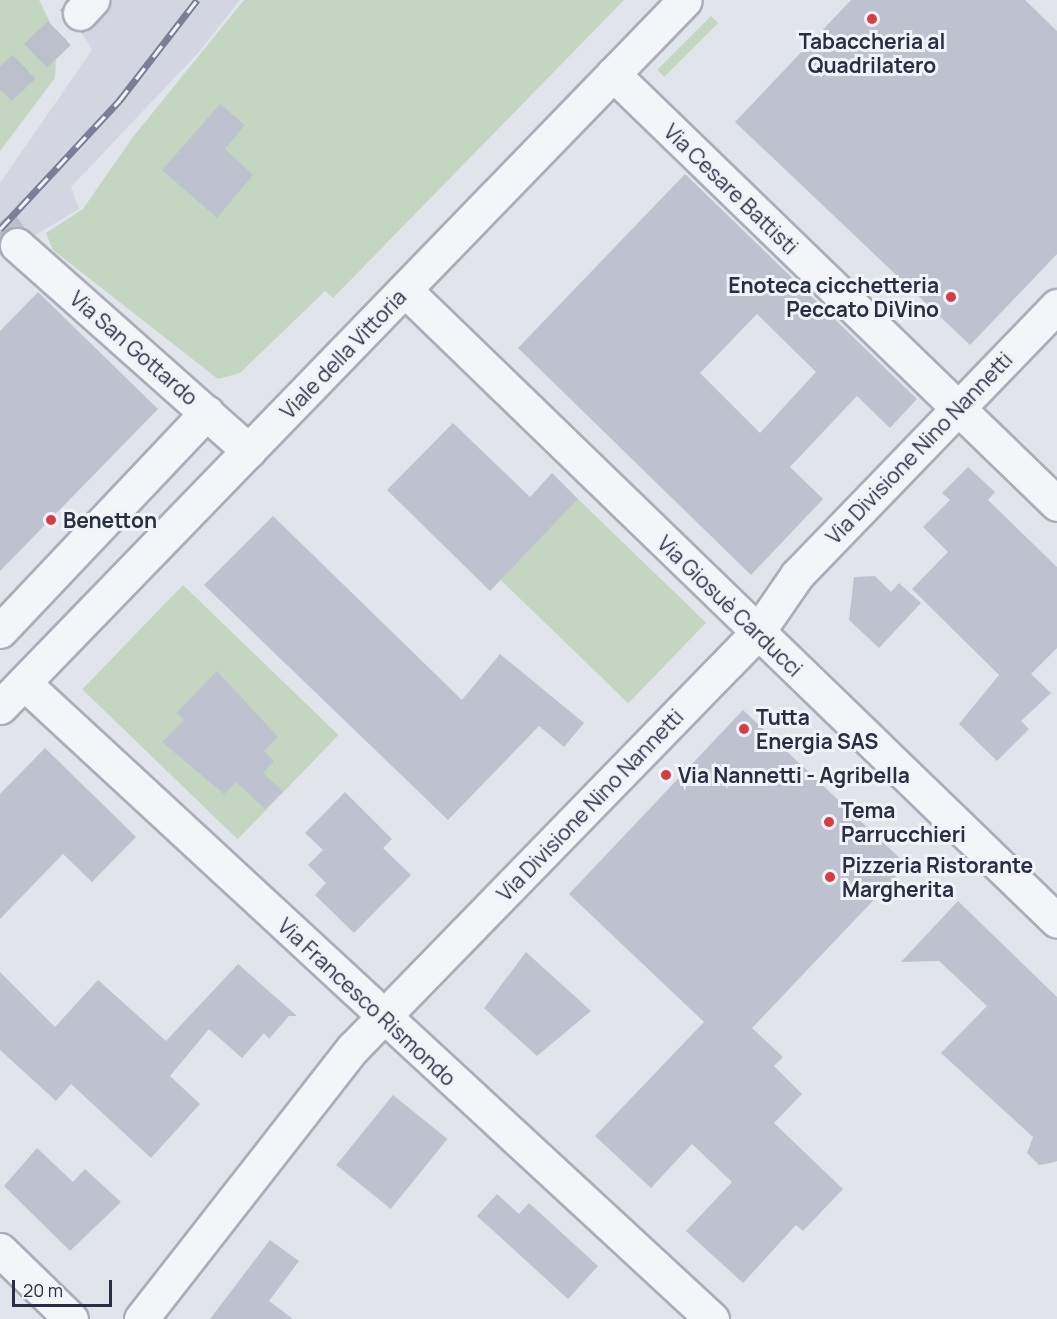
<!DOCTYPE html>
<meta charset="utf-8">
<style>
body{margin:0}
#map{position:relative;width:1057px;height:1319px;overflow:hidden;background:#e1e4eb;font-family:Manrope,sans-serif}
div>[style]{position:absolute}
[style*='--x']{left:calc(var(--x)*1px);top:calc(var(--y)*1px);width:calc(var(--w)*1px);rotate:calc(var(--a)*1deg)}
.built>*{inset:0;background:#d3d6e0}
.green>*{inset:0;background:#c4d5c1;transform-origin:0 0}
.building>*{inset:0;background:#bec2ce;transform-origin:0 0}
.minor-tunnel>*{height:33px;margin-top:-16.5px;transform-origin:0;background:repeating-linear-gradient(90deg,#bcc0ca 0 33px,transparent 0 49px)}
.roads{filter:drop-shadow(2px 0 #aaaeb9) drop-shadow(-2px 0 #aaaeb9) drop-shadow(0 2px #aaaeb9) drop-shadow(0 -2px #aaaeb9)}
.minor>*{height:33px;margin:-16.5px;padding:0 16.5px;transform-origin:16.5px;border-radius:16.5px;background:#f4f5f9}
.tertiary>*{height:33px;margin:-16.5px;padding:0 16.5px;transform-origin:16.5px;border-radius:16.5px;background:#f4f5f9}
.rail>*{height:7px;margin-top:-3.5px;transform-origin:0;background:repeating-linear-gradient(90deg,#f1f3f8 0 14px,#798096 0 28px);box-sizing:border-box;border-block:2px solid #798096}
.dots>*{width:16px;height:16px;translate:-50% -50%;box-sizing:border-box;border:3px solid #f1f3f8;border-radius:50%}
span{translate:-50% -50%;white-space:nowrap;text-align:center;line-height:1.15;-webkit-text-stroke:6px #f1f3f8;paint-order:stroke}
.poi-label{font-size:21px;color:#282f44;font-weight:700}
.right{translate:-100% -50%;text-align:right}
.left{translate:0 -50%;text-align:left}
.street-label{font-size:21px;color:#282f44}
.scale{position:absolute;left:12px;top:1280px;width:100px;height:27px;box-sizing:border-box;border:3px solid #282f44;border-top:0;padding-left:8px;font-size:18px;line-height:21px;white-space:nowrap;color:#282f44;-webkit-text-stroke:4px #f1f3f8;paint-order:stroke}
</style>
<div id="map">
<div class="built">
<i style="clip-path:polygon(109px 0,240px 0,199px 52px,71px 187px,79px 209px,0 256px,0 183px,92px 50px,80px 30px)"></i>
</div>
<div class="green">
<i style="clip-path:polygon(0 0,39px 0,57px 37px,55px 78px,0 151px)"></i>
<i style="clip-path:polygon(244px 0,624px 0,333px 298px,325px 291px,240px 373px,218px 379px,53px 250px,46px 233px,83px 209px,133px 137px)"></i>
<i style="left:711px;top:16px;width:10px;height:76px;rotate:45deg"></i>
<i style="left:578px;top:499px;width:178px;height:112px;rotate:44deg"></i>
<i style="left:183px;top:585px;width:216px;height:145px;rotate:44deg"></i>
</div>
<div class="building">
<i style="clip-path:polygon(851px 0,1025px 0,1057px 31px,1057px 254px,970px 345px,735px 122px)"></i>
<i style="clip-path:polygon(220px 104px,245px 125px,225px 149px,253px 175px,217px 218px,162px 170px)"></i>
<i style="clip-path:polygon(evenodd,685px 174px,917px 399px,890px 428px,857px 396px,790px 467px,823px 499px,751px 575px,518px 348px,685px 174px,757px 314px,816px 372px,760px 433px,700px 373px,757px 314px)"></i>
<i style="clip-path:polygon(38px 292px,158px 409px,0 571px,0 331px)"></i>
<i style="clip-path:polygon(453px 423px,530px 497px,552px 473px,578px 499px,490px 591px,387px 490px)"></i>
<i style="clip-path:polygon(968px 467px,995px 492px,988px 500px,1057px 567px,1057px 648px,1031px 674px,1051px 693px,1021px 721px,1029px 729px,997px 761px,959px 724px,999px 675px,912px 589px,948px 552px,923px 527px,950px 500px,942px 493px)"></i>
<i style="clip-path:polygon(273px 516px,462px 700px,500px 654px,584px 723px,564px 747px,539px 726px,448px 820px,204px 585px)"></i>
<i style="clip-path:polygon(875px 576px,891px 592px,899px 583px,921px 603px,879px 648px,849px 620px,854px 577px)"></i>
<i style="clip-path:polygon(217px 671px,278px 737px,264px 751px,274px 761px,263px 773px,283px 791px,265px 809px,236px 782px,224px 794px,162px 742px,184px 720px,176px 713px)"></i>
<i style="clip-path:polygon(743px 710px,907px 865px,752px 1028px,783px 1057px,774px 1066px,802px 1094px,774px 1123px,843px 1189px,803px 1231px,796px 1225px,743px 1283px,686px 1231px,732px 1182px,692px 1144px,651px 1188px,595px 1136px,704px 1022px,569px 894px)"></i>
<i style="clip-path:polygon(45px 748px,136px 837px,92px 882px,63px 854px,0 919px,0 794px)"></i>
<i style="clip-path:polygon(345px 792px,392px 839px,383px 848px,411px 875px,354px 933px,315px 895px,326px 883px,308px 865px,323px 850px,305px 833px)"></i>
<i style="clip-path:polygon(958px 901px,1057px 997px,1057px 1161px,1051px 1163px,1039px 1165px,1027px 1153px,1033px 1137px,941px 1053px,987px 1006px,939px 961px,901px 962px)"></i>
<i style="clip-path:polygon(526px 952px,591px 1011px,537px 1056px,484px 1008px)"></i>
<i style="clip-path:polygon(238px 964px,297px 1016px,289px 1016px,269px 1039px,264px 1033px,242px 1058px,209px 1029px,170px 1076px,200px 1104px,151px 1158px,71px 1084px,56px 1101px,0 1050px,0 972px,55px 1027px,98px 980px,166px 1041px)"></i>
<i style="left:393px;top:1095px;width:70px;height:90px;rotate:39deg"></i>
<i style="clip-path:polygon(37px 1148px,73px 1182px,85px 1169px,121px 1202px,70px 1251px,4px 1186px)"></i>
<i style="clip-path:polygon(497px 1194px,519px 1214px,529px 1203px,598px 1266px,568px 1299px,477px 1216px)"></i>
<i style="clip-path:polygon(270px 1240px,299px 1261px,269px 1301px,293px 1319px,210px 1319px)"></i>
</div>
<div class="minor-tunnel">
<i style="--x:0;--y:89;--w:110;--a:-43.5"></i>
<i style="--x:0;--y:221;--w:29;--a:55"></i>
</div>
<div class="roads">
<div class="minor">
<i style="--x:80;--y:13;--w:18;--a:-47"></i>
<i style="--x:613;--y:74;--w:618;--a:44.08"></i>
<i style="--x:17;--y:245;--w:310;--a:41.6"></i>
<i style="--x:405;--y:290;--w:907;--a:44.06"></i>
<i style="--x:0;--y:631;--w:301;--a:-46.6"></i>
<i style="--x:24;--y:683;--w:937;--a:42.75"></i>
<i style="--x:0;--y:1250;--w:99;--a:44.2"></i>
<i style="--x:141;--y:1319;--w:344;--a:-52"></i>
<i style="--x:353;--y:1048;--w:579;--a:-45.77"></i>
<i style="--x:757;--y:633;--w:70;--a:-55.4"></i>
<i style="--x:797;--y:575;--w:374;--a:-46"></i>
</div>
<div class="tertiary">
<i style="--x:0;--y:707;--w:984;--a:-45.91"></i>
</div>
</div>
<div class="rail">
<i style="--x:0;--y:229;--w:175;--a:-47.1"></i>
<i style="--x:119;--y:101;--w:128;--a:-52.3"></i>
</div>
<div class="dots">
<i style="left:872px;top:19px;background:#d83d42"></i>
<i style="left:951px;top:297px;background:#d83d42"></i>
<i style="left:51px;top:520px;background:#d83d42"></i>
<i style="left:744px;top:729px;background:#d83d42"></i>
<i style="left:666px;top:775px;background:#d83d42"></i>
<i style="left:829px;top:822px;background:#d83d42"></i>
<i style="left:830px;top:877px;background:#d83d42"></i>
</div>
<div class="poi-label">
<span style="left:872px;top:53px">Tabaccheria al<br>Quadrilatero</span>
<span class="right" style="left:939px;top:297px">Enoteca cicchetteria<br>Peccato DiVino</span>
<span class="left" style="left:63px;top:520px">Benetton</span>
<span class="left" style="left:756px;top:729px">Tutta<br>Energia SAS</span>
<span class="left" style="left:678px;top:775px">Via Nannetti - Agribella</span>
<span class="left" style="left:841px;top:822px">Tema<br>Parrucchieri</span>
<span class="left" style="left:842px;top:877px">Pizzeria Ristorante<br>Margherita</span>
</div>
<div class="street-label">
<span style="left:731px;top:189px;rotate:44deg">Via Cesare Battisti</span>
<span style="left:134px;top:348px;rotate:41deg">Via San Gottardo</span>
<span style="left:343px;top:354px;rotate:-46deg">Viale della Vittoria</span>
<span style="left:919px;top:448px;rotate:-46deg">Via Divisione Nino Nannetti</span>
<span style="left:730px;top:606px;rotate:44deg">Via Giosuè Carducci</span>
<span style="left:590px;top:805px;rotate:-46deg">Via Divisione Nino Nannetti</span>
<span style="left:367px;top:1002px;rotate:43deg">Via Francesco Rismondo</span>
</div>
<div class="scale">20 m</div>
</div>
